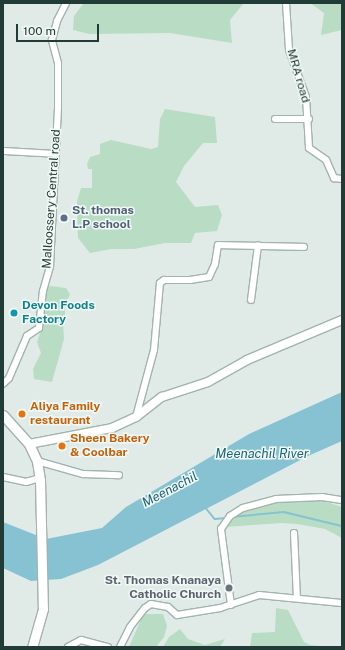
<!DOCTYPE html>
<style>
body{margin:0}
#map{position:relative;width:345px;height:650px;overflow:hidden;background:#e0ebe7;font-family:"Public Sans",sans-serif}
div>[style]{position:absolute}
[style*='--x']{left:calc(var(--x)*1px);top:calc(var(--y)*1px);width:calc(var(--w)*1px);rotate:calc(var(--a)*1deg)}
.green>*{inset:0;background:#b8ddc4}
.water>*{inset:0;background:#87c2d2}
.stream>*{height:1.5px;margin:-0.75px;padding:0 0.75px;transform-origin:0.75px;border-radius:0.75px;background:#87c2d2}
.roads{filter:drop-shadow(1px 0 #a3b3ae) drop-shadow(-1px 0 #a3b3ae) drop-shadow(0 1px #a3b3ae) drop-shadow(0 -1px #a3b3ae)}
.minor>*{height:6px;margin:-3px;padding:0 3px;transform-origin:3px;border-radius:3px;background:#fff}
.tertiary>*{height:8px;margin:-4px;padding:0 4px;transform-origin:4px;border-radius:4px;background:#fff}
.secondary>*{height:9px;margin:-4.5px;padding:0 4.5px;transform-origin:4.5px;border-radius:4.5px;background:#fff}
.dots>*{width:11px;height:11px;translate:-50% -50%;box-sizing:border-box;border:2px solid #f1f8f5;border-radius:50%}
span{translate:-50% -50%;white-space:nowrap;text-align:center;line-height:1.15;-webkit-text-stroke:3px #f1f8f5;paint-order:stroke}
.street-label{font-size:12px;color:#213c36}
.service-label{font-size:12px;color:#4e5e75;font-weight:700}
.left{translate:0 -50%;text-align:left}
.culture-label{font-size:12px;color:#0d838f;font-weight:700}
.food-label{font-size:12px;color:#c56008;font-weight:700}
.worship-label{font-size:12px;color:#5b616d;font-weight:700}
.right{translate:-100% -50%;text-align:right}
.water-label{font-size:13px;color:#1a6478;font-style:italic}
.frame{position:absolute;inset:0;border:4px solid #213c36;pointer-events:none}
.scale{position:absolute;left:16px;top:24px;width:83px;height:18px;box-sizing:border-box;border:2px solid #213c36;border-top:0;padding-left:5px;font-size:12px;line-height:14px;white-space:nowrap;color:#213c36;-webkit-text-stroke:3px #f1f8f5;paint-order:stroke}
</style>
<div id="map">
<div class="green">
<i style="clip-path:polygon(244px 3px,230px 20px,232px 43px,170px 33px,89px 34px,73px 30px,74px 16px,83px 4px)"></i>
<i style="clip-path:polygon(310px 3px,342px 3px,342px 30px,321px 35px,324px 13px)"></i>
<i style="clip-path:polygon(165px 109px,215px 117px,217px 143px,203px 143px,184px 166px,176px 182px,195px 207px,218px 205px,222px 215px,217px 231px,195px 233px,191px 243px,165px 243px,134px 249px,111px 249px,90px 253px,78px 238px,77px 201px,81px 188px,92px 188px,92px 169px,88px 169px,87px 164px,90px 157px,100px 154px,100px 144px,111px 140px,151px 149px,158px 147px,160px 119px)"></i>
<i style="clip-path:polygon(50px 286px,66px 288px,70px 294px,65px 306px,65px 317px,61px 322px,44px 319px,47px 289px)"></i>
<i style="clip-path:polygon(44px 321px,63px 323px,64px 339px,52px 382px,34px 379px,33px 369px,41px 353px,37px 342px)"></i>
<i style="clip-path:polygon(296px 500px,323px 501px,342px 507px,342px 538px,325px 529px,297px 524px,281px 523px,226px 527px,231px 517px,252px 507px)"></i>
<i style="clip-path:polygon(276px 608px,288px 610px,304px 642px,310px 645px,332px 647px,250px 647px,252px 633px,275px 632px)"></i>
<i style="clip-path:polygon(146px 614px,163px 614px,167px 626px,164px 637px,156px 647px,129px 647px,142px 617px)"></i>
<i style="clip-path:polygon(180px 629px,188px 639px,205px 645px,225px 639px,220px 647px,163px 647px,169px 637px)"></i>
</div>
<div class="water">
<i style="clip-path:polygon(342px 392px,342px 441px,308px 456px,98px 565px,61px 579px,31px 581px,3px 568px,3px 522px,46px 539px,102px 528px,126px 507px,249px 434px)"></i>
</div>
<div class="stream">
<i style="--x:206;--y:508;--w:14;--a:51"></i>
<i style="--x:215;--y:519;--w:11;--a:-5"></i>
<i style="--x:232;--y:517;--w:52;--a:-5.5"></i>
<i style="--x:284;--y:512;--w:60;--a:13.6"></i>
</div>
<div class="roads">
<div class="minor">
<i style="--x:286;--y:3;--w:47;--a:86.3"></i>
<i style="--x:289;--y:50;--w:50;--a:70.1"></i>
<i style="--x:306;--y:97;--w:51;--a:86.6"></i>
<i style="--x:309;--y:148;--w:21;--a:35"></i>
<i style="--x:326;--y:160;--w:20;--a:66"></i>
<i style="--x:334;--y:178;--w:8;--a:7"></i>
<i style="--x:275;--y:119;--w:34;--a:0"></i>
<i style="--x:3;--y:151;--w:53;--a:3.2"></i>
<i style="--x:251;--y:300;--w:55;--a:-82.7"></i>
<i style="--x:3;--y:384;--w:8;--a:-45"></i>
<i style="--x:9;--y:378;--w:46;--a:-66.8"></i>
<i style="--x:27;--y:336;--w:14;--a:-34"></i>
<i style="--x:39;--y:328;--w:37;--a:-84"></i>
<i style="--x:43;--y:291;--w:26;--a:-74"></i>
<i style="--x:50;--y:266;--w:159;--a:-87.1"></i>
<i style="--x:58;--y:107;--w:44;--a:-90"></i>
<i style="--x:58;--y:63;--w:24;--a:-105"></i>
<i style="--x:52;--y:40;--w:20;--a:-75"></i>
<i style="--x:57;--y:21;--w:20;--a:-63"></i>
<i style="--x:136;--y:417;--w:69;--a:-75"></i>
<i style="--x:154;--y:350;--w:67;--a:-84.9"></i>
<i style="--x:160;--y:283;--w:5;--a:-37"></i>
<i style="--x:164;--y:280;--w:26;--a:0"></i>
<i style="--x:190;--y:280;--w:19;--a:-9"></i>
<i style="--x:209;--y:277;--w:14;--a:-65"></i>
<i style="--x:215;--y:264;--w:19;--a:-81"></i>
<i style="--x:218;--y:245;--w:86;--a:1.3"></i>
<i style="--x:37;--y:461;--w:48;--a:15.8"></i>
<i style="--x:83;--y:474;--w:36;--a:2"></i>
<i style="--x:3;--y:477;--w:24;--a:12"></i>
<i style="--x:26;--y:482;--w:15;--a:-16"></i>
<i style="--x:294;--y:533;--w:65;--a:87.4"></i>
<i style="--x:231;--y:605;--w:77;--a:-97.5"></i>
<i style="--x:221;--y:529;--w:16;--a:-55"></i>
<i style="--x:230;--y:516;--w:15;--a:-32"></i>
<i style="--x:243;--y:508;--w:34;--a:-15"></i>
<i style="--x:276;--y:499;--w:46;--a:-2.5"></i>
<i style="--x:322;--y:497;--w:20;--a:9"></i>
<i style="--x:68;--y:647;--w:15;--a:-28"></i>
<i style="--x:81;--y:640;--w:28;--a:15"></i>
<i style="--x:120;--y:647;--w:22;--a:-63"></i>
<i style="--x:130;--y:627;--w:24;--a:-52"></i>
<i style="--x:145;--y:608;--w:7;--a:-34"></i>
<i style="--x:151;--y:604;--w:17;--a:10"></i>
<i style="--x:168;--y:607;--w:12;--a:42"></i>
<i style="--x:177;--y:615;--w:44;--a:-9.2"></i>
<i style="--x:220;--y:608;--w:41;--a:-18.4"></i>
<i style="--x:259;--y:595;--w:83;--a:5.5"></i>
</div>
<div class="tertiary">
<i style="--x:29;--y:444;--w:85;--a:-10.9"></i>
<i style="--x:112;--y:428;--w:26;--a:-25"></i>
<i style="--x:136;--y:417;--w:33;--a:-38"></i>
<i style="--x:162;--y:397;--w:48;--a:-18.1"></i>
<i style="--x:208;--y:382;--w:45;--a:-29.4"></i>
<i style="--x:247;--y:360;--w:103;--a:-22.8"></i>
</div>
<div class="secondary">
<i style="--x:3;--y:415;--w:39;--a:48"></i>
<i style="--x:29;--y:444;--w:19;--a:65"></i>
<i style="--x:37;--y:461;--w:19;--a:81"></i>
<i style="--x:40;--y:480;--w:129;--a:88.7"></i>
<i style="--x:43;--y:609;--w:40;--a:106"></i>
</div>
</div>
<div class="dots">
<i style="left:64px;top:218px;background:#5c6f8a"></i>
<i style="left:14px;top:313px;background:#0f9aa8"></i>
<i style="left:22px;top:414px;background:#e8710a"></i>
<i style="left:62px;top:446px;background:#e8710a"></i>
<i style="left:229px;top:588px;background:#6b7280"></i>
</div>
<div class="street-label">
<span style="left:298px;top:76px;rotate:74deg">MRA road</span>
<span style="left:52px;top:199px;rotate:-86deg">Malloossery Central road</span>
</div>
<div class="service-label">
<span class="left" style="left:72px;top:218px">St. thomas<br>L.P school</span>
</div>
<div class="culture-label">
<span class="left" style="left:22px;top:313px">Devon Foods<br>Factory</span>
</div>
<div class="food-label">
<span class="left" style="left:30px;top:414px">Aliya Family<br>restaurant</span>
<span class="left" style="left:70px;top:446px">Sheen Bakery<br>&amp; Coolbar</span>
</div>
<div class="worship-label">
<span class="right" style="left:221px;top:588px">St. Thomas Knanaya<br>Catholic Church</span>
</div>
<div class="water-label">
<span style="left:262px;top:454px">Meenachil River</span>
<span style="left:170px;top:490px;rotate:-28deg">Meenachil</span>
</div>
<div class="frame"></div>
<div class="scale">100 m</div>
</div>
